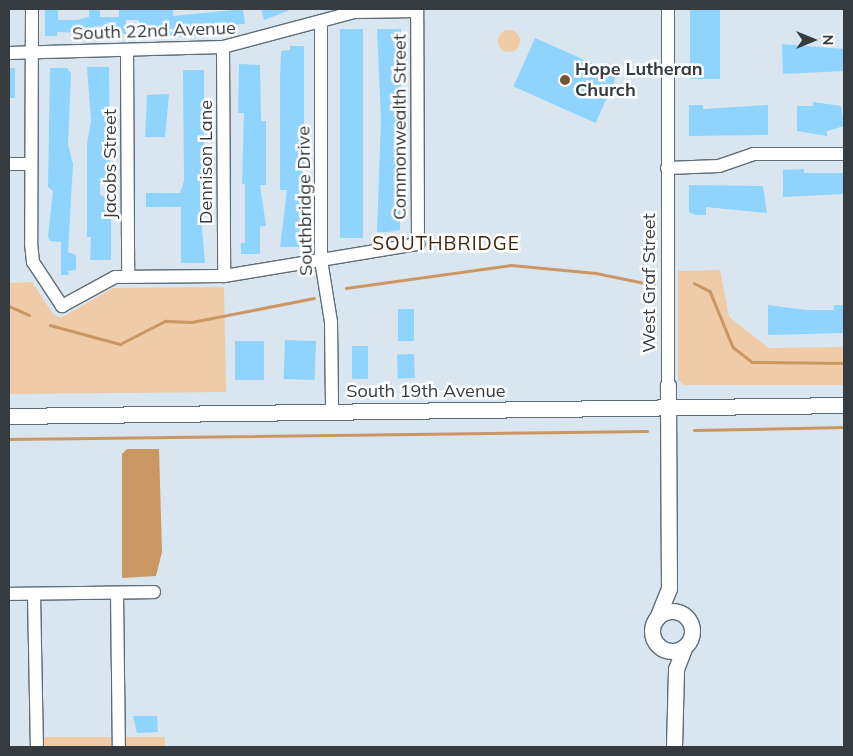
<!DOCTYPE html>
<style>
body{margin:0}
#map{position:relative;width:853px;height:756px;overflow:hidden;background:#d9e6ef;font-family:Mulish,sans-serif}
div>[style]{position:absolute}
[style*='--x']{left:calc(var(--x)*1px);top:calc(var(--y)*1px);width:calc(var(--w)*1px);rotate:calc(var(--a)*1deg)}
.green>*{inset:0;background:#efcba7;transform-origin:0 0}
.round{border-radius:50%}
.water>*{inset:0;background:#ca9763}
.stream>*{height:2.5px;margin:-1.25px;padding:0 1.25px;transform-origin:1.25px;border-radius:1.25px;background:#ca9763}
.building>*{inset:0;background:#8ed4fe;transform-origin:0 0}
.roads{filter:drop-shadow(1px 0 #616d75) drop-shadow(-1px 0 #616d75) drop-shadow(0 1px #616d75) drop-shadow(0 -1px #616d75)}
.minor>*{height:12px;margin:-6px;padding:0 6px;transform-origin:6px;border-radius:6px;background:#fff}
.major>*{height:15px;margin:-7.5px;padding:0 7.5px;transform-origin:7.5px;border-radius:7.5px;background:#fff}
.major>.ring{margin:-7.5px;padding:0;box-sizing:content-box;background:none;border:15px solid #fff;border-radius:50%}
.dots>*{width:14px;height:14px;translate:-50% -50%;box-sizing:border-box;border:2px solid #fff;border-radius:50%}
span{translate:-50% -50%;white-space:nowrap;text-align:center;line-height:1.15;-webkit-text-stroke:5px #fff;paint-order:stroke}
.street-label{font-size:18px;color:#353b3e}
.poi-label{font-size:18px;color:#353b3e;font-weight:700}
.left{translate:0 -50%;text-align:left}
.neighbourhood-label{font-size:19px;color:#412606;letter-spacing:1px}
.frame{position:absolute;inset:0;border:10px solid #353b3e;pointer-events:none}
.north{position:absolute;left:788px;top:15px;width:50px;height:50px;-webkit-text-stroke:4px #fff;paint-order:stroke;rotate:90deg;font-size:14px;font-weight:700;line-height:20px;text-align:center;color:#353b3e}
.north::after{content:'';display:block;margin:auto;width:18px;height:22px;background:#353b3e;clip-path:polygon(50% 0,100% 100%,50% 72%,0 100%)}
</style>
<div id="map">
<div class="green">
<i class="round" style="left:498px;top:30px;width:22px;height:22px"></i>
<i style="clip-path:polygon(720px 270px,729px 317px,769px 348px,844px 347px,844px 385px,683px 385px,678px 379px,678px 271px)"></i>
<i style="clip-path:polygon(32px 282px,53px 314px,61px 318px,113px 288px,224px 287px,226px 392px,9px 394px,9px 283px)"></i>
<i style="left:165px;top:737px;width:10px;height:135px;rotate:90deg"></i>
</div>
<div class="water">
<i style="clip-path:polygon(127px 449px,159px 449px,162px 552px,156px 576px,122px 578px,122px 454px)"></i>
</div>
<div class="stream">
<i style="--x:694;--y:283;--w:18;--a:27"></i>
<i style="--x:710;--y:291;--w:61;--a:67.7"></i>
<i style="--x:733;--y:347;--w:24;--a:38"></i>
<i style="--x:752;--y:362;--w:92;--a:0.6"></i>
<i style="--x:346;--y:288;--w:167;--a:-7.9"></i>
<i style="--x:511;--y:265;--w:85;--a:5.4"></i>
<i style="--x:596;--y:273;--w:59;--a:11.7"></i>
<i style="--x:9;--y:306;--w:22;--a:24"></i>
<i style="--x:50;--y:325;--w:73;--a:15.2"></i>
<i style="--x:120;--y:344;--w:51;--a:-27.1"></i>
<i style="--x:165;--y:321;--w:27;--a:2"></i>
<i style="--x:192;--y:322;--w:124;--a:-11.1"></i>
<i style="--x:694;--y:430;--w:150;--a:-1.1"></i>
<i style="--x:9;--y:439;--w:638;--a:-0.72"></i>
</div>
<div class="building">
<i style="clip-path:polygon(89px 9px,100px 9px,100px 17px,119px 17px,119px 9px,173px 10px,173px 16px,243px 9px,245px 24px,213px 26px,214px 34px,189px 37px,139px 33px,139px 20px,126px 20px,126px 34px,57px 32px,57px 36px,45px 36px,45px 10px,58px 10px,58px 20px,77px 20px,89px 17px)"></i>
<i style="clip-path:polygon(261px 9px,288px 9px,288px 11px,264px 20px)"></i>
<i style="left:690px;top:9px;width:30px;height:70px"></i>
<i style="left:340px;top:29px;width:23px;height:209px"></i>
<i style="clip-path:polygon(377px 29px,401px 29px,400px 230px,388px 232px,377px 232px,381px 120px)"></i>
<i style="left:535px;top:38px;width:90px;height:53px;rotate:24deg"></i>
<i style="clip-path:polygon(782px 44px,844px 49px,844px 71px,783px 74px)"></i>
<i style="clip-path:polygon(290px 46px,304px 46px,304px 247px,280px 247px,287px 190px,280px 190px,280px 77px,281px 51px,290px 50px)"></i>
<i style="clip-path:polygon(239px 64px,260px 65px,261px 121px,266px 121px,266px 185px,260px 185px,266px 226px,260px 226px,260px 254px,241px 254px,241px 243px,245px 243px,245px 184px,242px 184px,244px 113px,238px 113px)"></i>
<i style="clip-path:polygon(87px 67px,109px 67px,110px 179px,100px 183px,100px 195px,111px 199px,111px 260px,90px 260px,91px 237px,87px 237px,87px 144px,91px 121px)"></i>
<i style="left:9px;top:68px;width:6px;height:30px"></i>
<i style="clip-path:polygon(50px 68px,67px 68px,71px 73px,68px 145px,73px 164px,68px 252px,76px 255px,76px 270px,68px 271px,69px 275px,61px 275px,61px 242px,50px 241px,48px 237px,53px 191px,48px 187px)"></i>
<i style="clip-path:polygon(183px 70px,204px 70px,204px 176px,200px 176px,200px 206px,205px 263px,181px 263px,181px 207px,146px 207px,146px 193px,180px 193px,184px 181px)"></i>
<i style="clip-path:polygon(169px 94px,165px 137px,145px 137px,147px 95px)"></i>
<i style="clip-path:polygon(813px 102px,841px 106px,844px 126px,827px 131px,827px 136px,797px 131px,797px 106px,813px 106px)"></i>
<i style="clip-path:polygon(689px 105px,703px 105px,703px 109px,768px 105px,768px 135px,689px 136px)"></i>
<i style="clip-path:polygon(804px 169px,804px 173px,844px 173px,844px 194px,783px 197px,783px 170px)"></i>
<i style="clip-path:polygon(689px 185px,763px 186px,767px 213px,706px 207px,706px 215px,696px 215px,689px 212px)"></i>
<i style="clip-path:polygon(768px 305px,806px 310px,834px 310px,834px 305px,844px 305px,844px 333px,768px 335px)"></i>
<i style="left:398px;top:309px;width:16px;height:32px"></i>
<i style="left:285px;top:340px;width:31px;height:39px;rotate:2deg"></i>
<i style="left:264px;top:341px;width:39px;height:29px;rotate:90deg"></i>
<i style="left:352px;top:346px;width:16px;height:33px"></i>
<i style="left:414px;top:354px;width:24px;height:17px;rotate:88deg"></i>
<i style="clip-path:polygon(133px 716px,157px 716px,158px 732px,137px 733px)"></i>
</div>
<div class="roads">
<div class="minor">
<i style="--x:32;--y:9;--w:234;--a:90.2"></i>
<i style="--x:31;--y:243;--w:19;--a:84"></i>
<i style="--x:33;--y:262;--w:53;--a:56.6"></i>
<i style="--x:62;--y:306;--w:60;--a:-28.7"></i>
<i style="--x:115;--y:277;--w:109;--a:-0.5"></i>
<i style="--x:224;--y:276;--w:197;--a:-9.4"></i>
<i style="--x:418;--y:244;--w:235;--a:-90.2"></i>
<i style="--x:321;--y:21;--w:239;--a:90"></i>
<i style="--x:321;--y:260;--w:63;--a:80.8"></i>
<i style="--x:331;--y:322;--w:88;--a:89.3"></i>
<i style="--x:223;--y:47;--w:229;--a:89.7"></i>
<i style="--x:127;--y:51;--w:225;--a:89.7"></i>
<i style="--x:9;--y:53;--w:214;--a:-1.6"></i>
<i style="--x:223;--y:47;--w:137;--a:-14.9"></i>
<i style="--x:355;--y:12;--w:62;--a:-0.9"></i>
<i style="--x:9;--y:164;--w:22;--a:0"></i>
<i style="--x:667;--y:168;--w:52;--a:-2.2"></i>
<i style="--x:719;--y:166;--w:36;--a:-19"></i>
<i style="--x:753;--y:154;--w:91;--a:0"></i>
<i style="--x:668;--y:385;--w:376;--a:-90"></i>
<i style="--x:117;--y:593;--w:154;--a:89.3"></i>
<i style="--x:9;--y:594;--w:145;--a:-0.8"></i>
<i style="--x:34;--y:594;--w:153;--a:88.9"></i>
</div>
<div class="major">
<i style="--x:9;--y:416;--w:835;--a:-0.75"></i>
<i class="ring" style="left:652px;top:611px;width:25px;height:25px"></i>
<i style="--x:657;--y:618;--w:31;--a:-68"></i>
<i style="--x:669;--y:589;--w:204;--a:-90.3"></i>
<i style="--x:674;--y:747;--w:78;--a:-88.5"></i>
<i style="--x:676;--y:669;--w:22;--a:-69"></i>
</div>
</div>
<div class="dots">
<i style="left:565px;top:80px;background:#77532d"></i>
</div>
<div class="street-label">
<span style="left:154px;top:31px;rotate:-2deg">South 22nd Avenue</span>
<span style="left:400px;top:127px;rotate:-90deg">Commonwealth Street</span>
<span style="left:206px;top:162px;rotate:-90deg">Dennison Lane</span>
<span style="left:110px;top:164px;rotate:-90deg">Jacobs Street</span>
<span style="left:305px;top:201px;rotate:-91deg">Southbridge Drive</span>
<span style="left:649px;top:283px;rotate:-90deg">West Graf Street</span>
<span style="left:426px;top:391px">South 19th Avenue</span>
</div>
<div class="poi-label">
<span class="left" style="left:575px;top:80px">Hope Lutheran<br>Church</span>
</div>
<div class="neighbourhood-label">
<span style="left:446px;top:244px">SOUTHBRIDGE</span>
</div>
<div class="frame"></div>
<div class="north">N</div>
</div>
